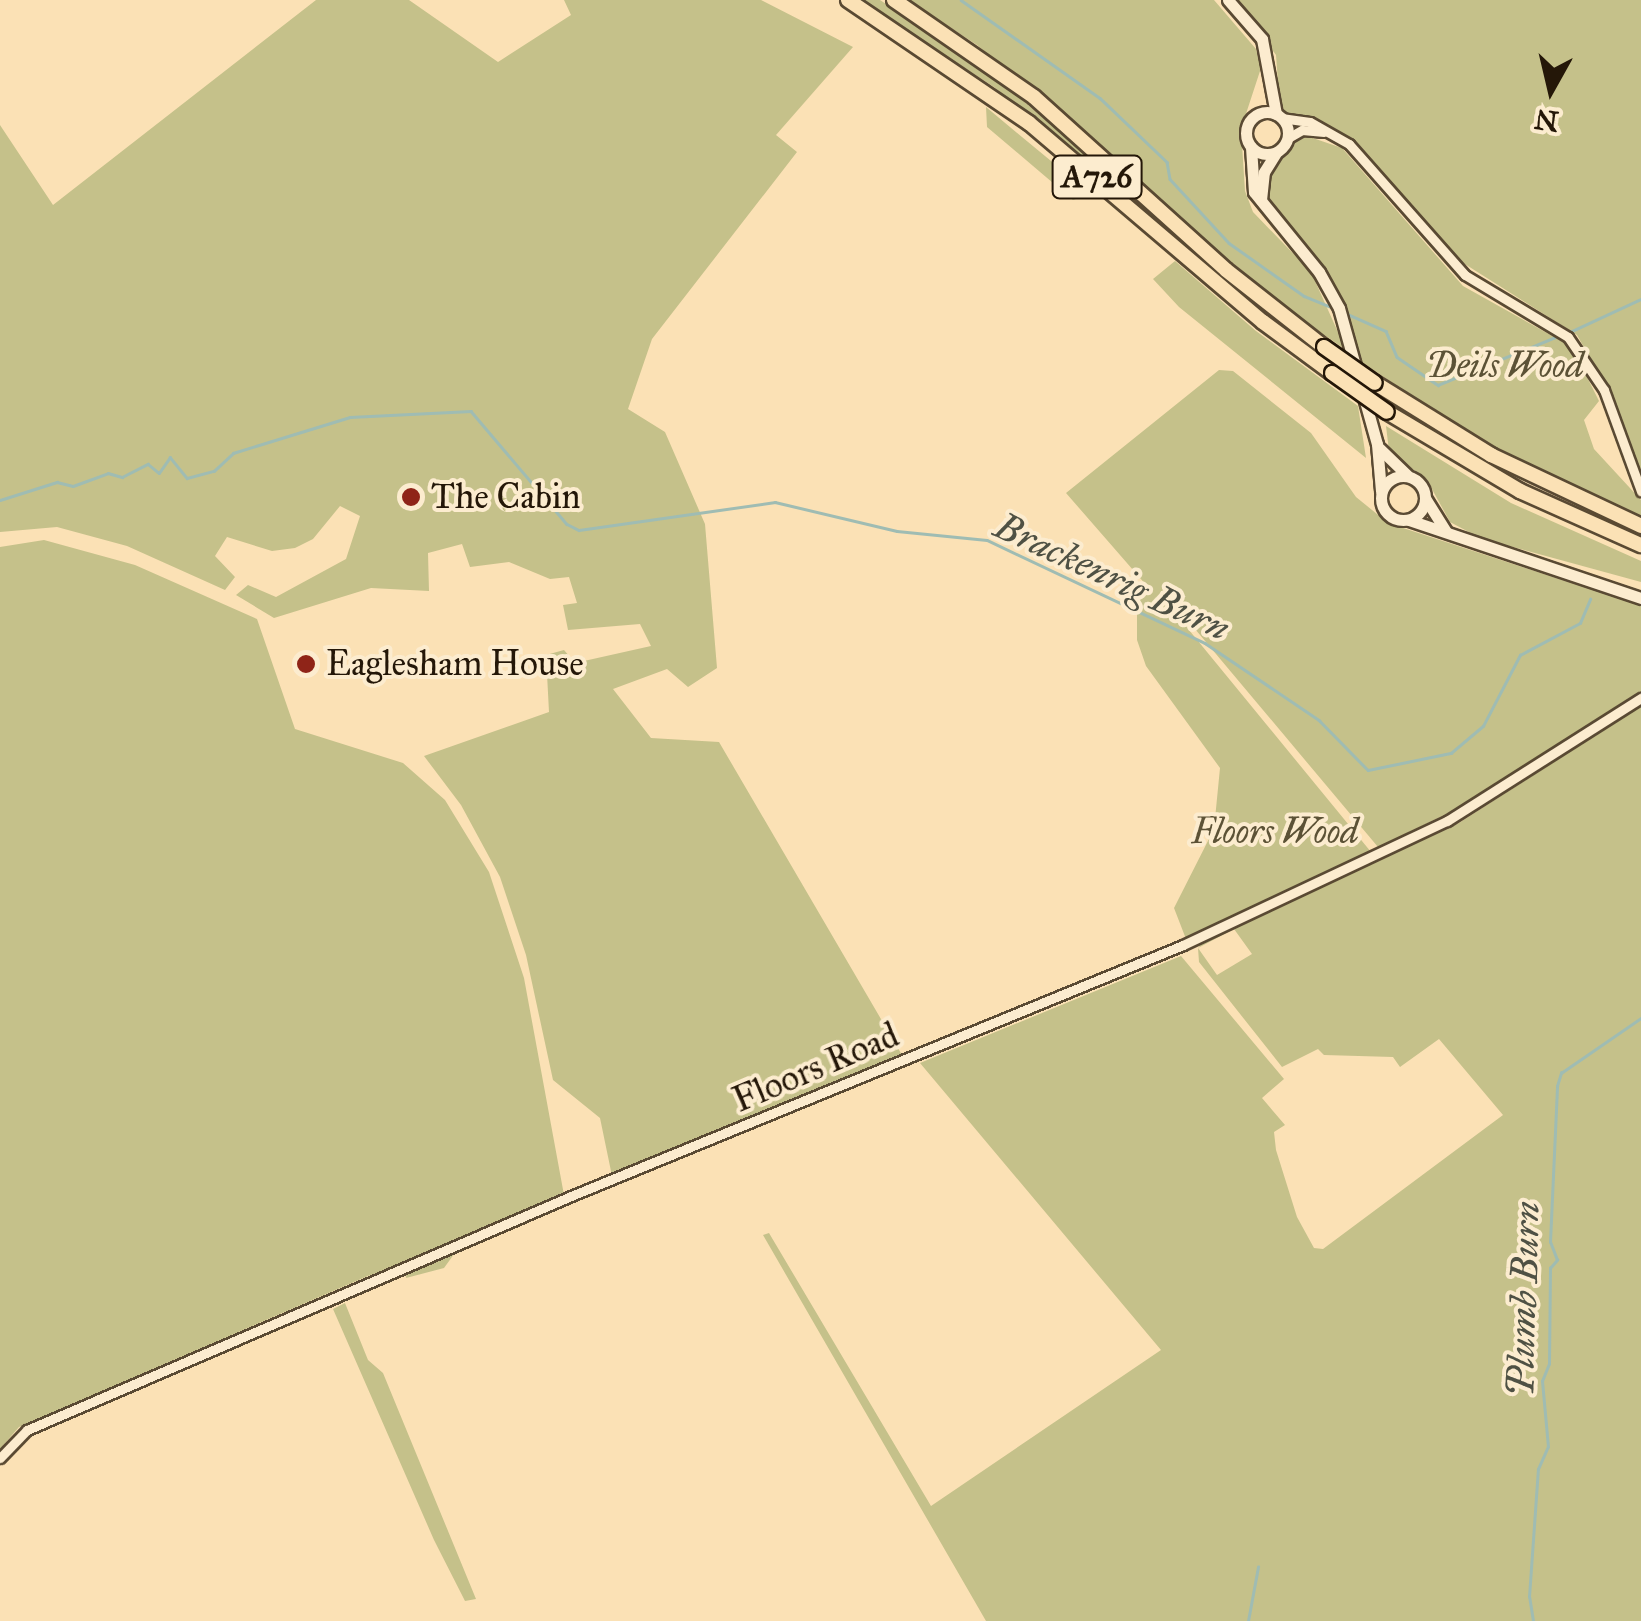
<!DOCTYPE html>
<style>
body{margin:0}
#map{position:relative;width:1641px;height:1621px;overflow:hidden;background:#fbe1b5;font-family:"IM FELL Great Primer",serif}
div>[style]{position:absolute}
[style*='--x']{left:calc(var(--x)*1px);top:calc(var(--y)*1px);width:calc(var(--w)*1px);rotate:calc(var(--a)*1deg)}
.green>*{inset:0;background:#c5c18a}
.stream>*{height:2.5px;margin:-1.25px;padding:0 1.25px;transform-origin:1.25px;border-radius:1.25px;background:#9fbcb3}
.roads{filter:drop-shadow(2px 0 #5a4a33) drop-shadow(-2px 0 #5a4a33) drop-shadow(0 2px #5a4a33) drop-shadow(0 -2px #5a4a33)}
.minor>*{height:9px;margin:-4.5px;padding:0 4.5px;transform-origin:4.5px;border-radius:4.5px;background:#fceccf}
.tertiary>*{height:11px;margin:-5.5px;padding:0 5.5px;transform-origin:5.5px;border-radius:5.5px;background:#fceccf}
.tertiary>.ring{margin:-5.5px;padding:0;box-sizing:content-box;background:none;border:11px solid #fceccf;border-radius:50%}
.trunk>*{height:14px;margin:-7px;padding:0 7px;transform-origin:7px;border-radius:7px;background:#fbe1b5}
.bridges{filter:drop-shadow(2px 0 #241708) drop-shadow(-2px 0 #241708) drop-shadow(0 2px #241708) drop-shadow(0 -2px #241708)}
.trunk-bridge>*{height:14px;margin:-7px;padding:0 7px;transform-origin:7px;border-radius:7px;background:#fbe1b5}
.dots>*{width:28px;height:28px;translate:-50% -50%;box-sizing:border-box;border:5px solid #fceccf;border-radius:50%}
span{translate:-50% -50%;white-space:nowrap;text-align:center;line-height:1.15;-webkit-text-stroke:8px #fceccf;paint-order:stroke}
.shield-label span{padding:2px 8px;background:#fceccf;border:2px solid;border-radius:8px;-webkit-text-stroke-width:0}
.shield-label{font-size:32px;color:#241708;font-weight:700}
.park-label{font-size:35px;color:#5c5236;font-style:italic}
.poi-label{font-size:35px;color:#241708}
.left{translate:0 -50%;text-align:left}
.street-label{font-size:35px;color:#241708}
.water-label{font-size:38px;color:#4f5144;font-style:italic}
.north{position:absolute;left:1501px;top:40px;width:100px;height:100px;-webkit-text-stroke:8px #fceccf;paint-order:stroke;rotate:188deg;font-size:28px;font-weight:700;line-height:40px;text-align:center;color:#241708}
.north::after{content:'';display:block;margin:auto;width:35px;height:45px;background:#241708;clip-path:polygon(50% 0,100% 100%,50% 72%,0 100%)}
</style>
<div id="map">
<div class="green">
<i style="clip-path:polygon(316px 0,409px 0,498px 62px,571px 15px,564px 0,761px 0,853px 47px,776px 135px,797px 152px,652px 339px,628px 409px,665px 432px,705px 524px,717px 668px,688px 687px,667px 669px,613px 689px,651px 738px,719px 742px,902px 1055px,612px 1176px,600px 1118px,553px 1080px,526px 955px,500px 877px,461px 805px,424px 756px,549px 712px,546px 655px,564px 650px,575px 663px,651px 646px,640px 624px,568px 630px,563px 605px,577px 603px,569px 577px,550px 579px,509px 562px,470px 567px,462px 544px,428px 553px,429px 591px,371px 588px,274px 618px,236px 595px,248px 585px,276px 597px,346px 559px,360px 516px,340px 506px,313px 539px,295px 548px,272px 551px,227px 537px,215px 556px,235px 577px,225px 590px,127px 546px,57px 527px,0 532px,0 125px,53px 205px)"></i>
<i style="clip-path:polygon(860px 0,880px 0,994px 76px,1337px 370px,994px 87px)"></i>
<i style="clip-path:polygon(908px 0,1214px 0,1256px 49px,1261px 68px,1241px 129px,1245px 191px,1253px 212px,1311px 272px,1346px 350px,1287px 309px,977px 45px)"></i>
<i style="clip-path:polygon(1236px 0,1641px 0,1641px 482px,1610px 393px,1577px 335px,1449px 254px,1341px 133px,1280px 111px,1276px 55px)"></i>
<i style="clip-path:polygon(986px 107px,1022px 137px,1091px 194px,1073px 200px,987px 127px)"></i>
<i style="clip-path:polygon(1301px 134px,1342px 148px,1463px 286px,1572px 347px,1599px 401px,1584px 420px,1594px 449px,1641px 500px,1641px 519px,1466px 433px,1359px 360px,1343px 304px,1268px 208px,1266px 179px)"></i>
<i style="clip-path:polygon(1175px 261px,1256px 331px,1358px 406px,1366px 458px,1179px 307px,1153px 279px)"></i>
<i style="clip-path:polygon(1219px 370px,1233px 371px,1311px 433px,1356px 497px,1388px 523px,1641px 606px,1641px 694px,1461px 807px,1378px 847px,1195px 629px,1189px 630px,1371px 852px,1186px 939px,1174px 908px,1214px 829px,1220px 768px,1146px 666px,1137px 640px,1137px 590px,1147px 586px,1066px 493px)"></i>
<i style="clip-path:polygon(1386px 426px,1511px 503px,1641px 561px,1641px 582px,1480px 538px,1450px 522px,1427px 480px,1389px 451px)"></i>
<i style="clip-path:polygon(44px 540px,135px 565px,257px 619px,295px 729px,403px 763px,445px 800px,489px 872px,524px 978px,564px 1195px,455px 1243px,457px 1250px,444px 1268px,406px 1278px,407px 1263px,368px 1276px,19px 1427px,0 1449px,0 547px)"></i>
<i style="clip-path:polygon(evenodd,1641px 706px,1641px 1621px,986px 1621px,763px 1235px,769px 1233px,931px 1506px,1161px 1350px,920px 1063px,1181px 956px,1284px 1079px,1262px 1098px,1285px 1125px,1274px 1132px,1276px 1150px,1297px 1217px,1314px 1248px,1323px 1249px,1503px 1115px,1439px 1039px,1400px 1067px,1393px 1057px,1324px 1055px,1318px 1049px,1282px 1067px,1199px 962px,1198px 948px,1208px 937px,1459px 823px,1641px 706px,1234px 929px,1252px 954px,1217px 975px,1198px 948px,1234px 929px)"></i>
<i style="clip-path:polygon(345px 1303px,368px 1360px,383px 1373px,476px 1599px,465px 1601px,434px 1540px,333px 1309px)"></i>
</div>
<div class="stream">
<i style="--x:961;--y:0;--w:170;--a:35.2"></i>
<i style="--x:1100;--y:98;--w:93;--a:43.7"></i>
<i style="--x:1167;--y:162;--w:17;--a:80"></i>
<i style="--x:1170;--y:179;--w:87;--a:47.3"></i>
<i style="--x:1229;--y:243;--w:92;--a:35.2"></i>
<i style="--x:1304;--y:296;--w:31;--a:22"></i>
<i style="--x:1345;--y:313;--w:45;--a:23.7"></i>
<i style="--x:1386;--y:331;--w:28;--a:67"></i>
<i style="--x:1397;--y:357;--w:50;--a:34.3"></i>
<i style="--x:1438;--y:385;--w:130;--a:-22.2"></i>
<i style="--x:1570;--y:332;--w:78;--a:-24.9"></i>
<i style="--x:0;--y:500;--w:60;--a:-17.5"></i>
<i style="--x:57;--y:482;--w:16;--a:14"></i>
<i style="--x:73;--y:486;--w:37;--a:-20"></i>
<i style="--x:108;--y:473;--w:15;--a:16"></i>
<i style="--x:122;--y:477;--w:29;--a:-27"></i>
<i style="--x:148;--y:464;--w:14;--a:39"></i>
<i style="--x:159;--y:473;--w:19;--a:-55"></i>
<i style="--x:170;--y:457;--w:27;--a:51"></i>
<i style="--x:187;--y:478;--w:28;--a:-15"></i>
<i style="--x:214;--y:471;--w:26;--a:-43"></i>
<i style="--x:233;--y:453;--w:122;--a:-17.1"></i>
<i style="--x:350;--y:417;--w:121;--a:-2.8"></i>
<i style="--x:471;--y:411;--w:148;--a:49.7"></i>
<i style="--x:567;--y:524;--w:13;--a:27"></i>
<i style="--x:579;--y:530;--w:198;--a:-8.1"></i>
<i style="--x:775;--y:502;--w:125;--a:13.4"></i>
<i style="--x:897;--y:531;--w:90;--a:5.7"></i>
<i style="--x:987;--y:540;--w:241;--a:25.3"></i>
<i style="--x:1205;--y:643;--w:138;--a:34"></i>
<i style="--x:1319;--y:720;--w:70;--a:45.6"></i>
<i style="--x:1368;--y:770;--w:85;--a:-11.6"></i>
<i style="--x:1451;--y:753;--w:42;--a:-40.2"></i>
<i style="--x:1483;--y:726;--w:80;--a:-62.5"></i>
<i style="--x:1520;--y:655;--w:68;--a:-28.1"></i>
<i style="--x:1580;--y:623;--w:26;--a:-67"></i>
<i style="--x:1248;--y:1621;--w:55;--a:-79.5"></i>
<i style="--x:1533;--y:1621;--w:24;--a:-99"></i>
<i style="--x:1529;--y:1597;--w:128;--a:-86"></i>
<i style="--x:1538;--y:1469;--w:24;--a:-66"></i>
<i style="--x:1548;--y:1447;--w:66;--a:-95.2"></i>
<i style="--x:1542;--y:1381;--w:18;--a:-68"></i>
<i style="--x:1549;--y:1364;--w:96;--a:-89.4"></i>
<i style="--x:1550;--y:1268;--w:11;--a:-49"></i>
<i style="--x:1557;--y:1260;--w:19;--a:-111"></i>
<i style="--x:1550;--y:1242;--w:156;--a:-87.4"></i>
<i style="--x:1557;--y:1086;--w:14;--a:-73"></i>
<i style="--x:1561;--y:1073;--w:97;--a:-34.5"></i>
</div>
<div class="roads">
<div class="minor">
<i style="--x:1281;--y:118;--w:29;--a:8"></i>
<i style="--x:1310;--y:122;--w:45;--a:29.4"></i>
<i style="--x:1349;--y:144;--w:175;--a:48.5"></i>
<i style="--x:1465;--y:275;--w:120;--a:31"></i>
<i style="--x:1568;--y:337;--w:64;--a:55.8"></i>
<i style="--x:1604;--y:390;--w:108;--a:69.9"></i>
<i style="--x:1288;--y:138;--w:16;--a:-30"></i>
<i style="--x:1302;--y:130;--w:22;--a:5"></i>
<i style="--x:0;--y:1458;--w:39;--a:-46"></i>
<i style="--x:27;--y:1430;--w:592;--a:-23.27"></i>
<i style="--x:571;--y:1196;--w:661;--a:-22.3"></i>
<i style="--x:1183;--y:945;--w:292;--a:-25.2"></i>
<i style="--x:1447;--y:821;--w:230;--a:-32.4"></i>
</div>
<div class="tertiary">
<i style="--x:1228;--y:0;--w:52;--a:48.9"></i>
<i style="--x:1262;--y:39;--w:76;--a:79.4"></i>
<i class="ring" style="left:1246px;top:112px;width:31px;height:31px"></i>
<i style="--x:1251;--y:147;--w:45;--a:86.2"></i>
<i style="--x:1254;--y:192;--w:103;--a:50.9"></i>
<i style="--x:1319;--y:272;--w:41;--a:60.9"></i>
<i style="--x:1339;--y:308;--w:141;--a:74.4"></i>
<i style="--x:1377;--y:444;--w:47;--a:85.1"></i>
<i style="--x:1261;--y:200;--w:28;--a:-84"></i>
<i style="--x:1264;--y:172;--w:22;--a:-58"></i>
<i style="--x:1379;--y:448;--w:40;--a:44"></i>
<i class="ring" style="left:1381px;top:476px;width:33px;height:33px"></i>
<i style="--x:1425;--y:498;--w:40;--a:58"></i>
<i style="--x:1409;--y:520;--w:245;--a:18.6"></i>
</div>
<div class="trunk">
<i style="--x:848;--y:0;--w:219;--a:34.2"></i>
<i style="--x:1029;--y:123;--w:307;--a:40.4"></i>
<i style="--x:1263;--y:322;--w:86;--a:36.5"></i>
<i style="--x:894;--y:0;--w:170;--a:34.7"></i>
<i style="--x:1034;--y:97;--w:258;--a:42"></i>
<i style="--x:1226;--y:270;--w:125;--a:38.2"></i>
<i style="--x:1375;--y:383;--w:137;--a:31.8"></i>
<i style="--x:1491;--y:455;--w:166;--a:25.3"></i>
<i style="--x:1387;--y:412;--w:155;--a:30.7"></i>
<i style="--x:1520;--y:491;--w:133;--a:24.1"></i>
</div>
</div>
<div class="bridges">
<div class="trunk-bridge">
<i style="--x:1324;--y:347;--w:62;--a:35.2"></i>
<i style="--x:1332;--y:373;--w:67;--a:35.3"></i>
</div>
</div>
<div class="dots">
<i style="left:411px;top:497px;background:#8f2418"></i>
<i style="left:306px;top:664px;background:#8f2418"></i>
</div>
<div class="shield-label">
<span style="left:1097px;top:177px">A726</span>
</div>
<div class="park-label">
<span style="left:1505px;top:366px">Deils Wood</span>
<span style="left:1275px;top:832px">Floors Wood</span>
</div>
<div class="poi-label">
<span class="left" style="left:431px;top:497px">The Cabin</span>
<span class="left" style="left:326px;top:664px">Eaglesham House</span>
</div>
<div class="street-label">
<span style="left:816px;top:1068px;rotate:-23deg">Floors Road</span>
</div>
<div class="water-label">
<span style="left:1112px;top:577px;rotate:25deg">Brackenrig Burn</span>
<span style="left:1524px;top:1299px;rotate:-88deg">Plumb Burn</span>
</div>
<div class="north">N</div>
</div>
